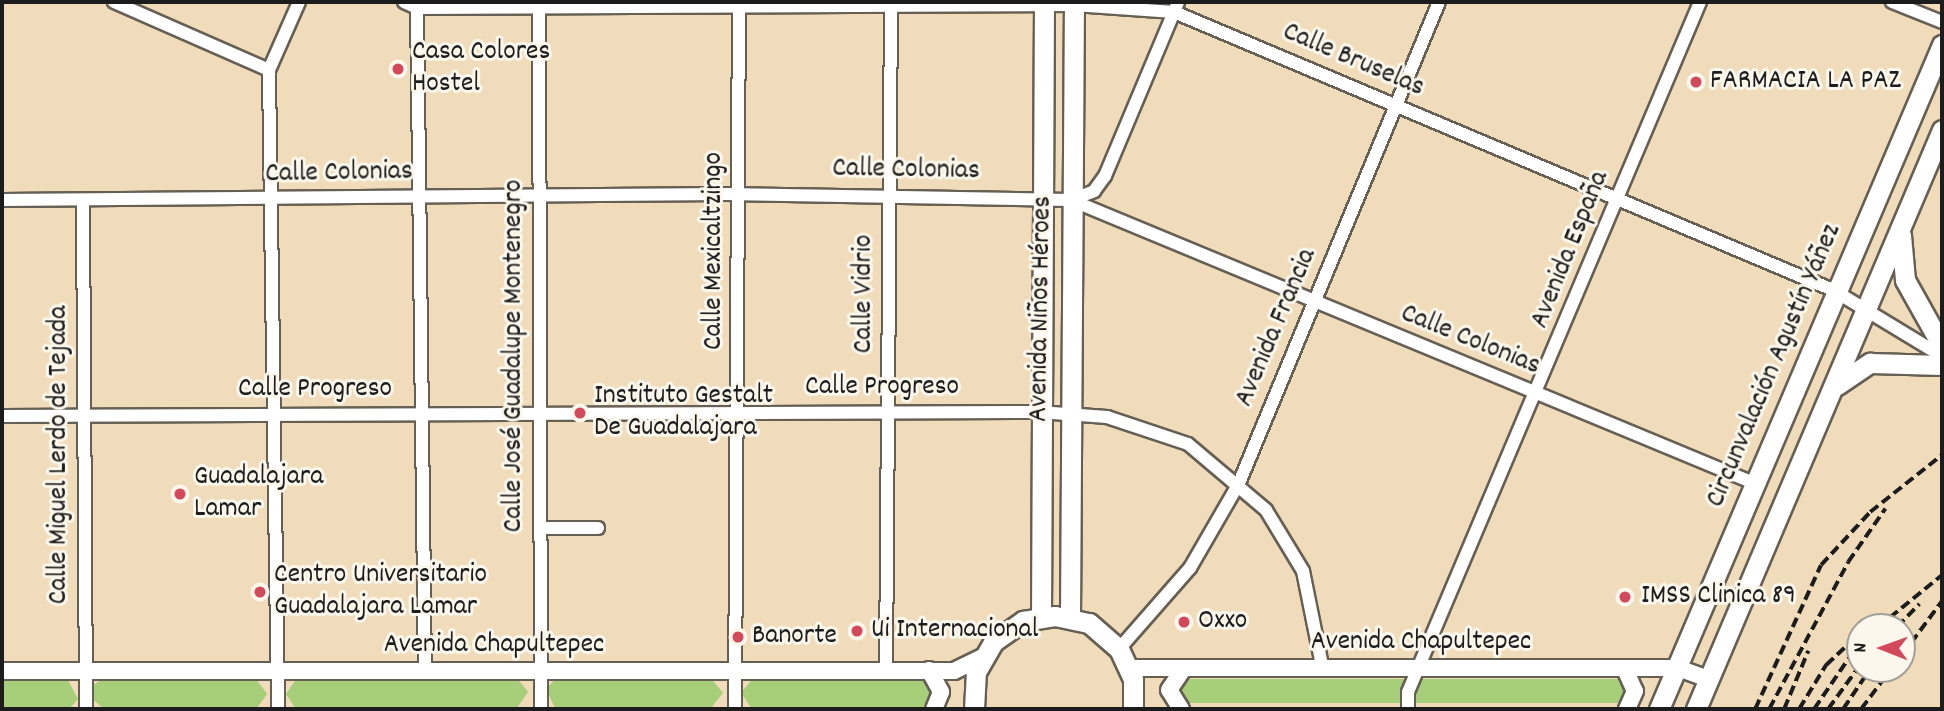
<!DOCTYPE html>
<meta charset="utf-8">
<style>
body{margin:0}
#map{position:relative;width:1944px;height:711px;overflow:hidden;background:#f0dcbb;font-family:Dekko,sans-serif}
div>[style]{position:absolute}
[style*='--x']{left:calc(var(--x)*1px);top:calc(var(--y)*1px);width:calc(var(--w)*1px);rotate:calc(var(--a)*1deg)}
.green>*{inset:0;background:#a7ce78}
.roads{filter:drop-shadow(2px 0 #665f54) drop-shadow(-2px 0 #665f54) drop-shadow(0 2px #665f54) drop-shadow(0 -2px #665f54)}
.minor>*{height:12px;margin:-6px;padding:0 6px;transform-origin:6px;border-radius:6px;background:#fff}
.tertiary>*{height:16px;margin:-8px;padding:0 8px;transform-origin:8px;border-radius:8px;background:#fff}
.primary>*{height:19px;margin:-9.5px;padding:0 9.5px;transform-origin:9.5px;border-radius:9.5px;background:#fff}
.rail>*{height:3.5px;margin-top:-1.75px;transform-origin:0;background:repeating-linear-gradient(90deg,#1c1c1c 0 10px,transparent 0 15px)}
.dots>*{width:19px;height:19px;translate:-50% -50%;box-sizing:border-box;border:4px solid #fbf7ec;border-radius:50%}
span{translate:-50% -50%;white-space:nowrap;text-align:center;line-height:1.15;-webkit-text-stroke:6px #fbf7ec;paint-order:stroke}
.poi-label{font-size:28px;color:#1c1c1c}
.left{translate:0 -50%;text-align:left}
.street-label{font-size:28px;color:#1c1c1c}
.frame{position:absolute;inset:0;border:4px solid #1c1c1c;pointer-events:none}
.north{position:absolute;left:1846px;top:613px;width:70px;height:70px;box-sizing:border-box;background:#fbf7ec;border:2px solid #a29f99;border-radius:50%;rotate:271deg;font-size:19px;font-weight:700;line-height:28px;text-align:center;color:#1c1c1c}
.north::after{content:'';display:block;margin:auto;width:24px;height:32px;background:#d1495b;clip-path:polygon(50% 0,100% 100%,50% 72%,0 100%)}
</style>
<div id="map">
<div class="green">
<i style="clip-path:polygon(517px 678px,528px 692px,517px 708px,295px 708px,286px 694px,296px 679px)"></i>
<i style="clip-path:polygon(556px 678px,711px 678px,723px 693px,711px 708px,555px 708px,546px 689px)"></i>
<i style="clip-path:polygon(753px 678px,930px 678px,936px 684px,930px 709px,752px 709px,741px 693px)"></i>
<i style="clip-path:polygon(2px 679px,68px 680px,78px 699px,70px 708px,2px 709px)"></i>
<i style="clip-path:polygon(103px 679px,256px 679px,267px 694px,257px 708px,103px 708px,91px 698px,93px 685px)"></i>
<i style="clip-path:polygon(1184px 679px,1407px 679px,1402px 703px,1184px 703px,1174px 688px)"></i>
<i style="clip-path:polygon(1420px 679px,1625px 679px,1631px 683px,1624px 703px,1414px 703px)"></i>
</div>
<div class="roads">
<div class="minor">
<i style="--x:114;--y:2;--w:169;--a:23.7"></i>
<i style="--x:404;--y:2;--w:14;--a:25"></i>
<i style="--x:417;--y:8;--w:657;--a:-0.26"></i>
<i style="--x:1074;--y:5;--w:100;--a:4"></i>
<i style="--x:1174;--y:12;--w:715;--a:22.87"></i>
<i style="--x:1833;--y:290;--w:127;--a:31.2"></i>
<i style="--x:417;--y:2;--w:670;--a:89.32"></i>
<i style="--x:539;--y:2;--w:707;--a:89.84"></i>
<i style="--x:1892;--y:2;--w:54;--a:21.8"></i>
<i style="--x:2;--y:200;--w:724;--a:-0.47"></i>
<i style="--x:726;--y:194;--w:345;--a:1"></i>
<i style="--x:1071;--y:200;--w:739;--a:22.51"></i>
<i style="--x:1071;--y:200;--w:25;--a:-21"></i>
<i style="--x:1094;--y:191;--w:19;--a:-54"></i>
<i style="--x:1105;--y:176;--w:189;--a:-67.2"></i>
<i style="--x:83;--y:201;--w:508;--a:89.66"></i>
<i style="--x:2;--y:416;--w:1037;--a:-0.22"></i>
<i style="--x:1039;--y:412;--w:68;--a:4.2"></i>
<i style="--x:1107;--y:417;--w:85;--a:18.4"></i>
<i style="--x:1188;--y:444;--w:102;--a:40.2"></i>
<i style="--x:1266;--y:510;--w:71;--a:58.8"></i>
<i style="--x:1303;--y:571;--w:101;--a:78.6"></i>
<i style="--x:540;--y:528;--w:58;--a:0"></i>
<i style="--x:1119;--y:649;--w:108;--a:-48.8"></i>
<i style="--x:1190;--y:568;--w:98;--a:-60"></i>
<i style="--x:1239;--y:483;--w:521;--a:-67.42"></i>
<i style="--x:886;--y:670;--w:668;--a:-89.57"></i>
<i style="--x:278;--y:709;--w:639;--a:-90.81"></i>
<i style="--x:269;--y:70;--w:74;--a:-66.2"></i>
<i style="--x:735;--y:709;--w:707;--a:-89.68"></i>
<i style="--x:1408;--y:709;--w:17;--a:-90"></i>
<i style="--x:1408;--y:692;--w:749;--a:-67.06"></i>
</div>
<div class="tertiary">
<i style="--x:1130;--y:668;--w:548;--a:0"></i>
<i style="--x:1678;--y:668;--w:33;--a:20"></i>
<i style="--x:1625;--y:669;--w:24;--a:66"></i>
<i style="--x:1635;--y:691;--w:20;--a:114"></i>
<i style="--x:929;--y:670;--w:25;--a:61"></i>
<i style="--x:941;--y:692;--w:18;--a:112"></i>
<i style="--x:2;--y:671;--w:952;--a:0"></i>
<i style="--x:954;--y:671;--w:32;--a:-26"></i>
<i style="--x:1181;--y:709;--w:22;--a:-122"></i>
<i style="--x:1169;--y:690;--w:23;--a:-56"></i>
</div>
<div class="primary">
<i style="--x:1901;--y:235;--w:45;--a:84.9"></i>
<i style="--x:1905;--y:280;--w:76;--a:60.7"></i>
<i style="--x:1837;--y:385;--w:40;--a:-34"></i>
<i style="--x:1870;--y:363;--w:72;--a:1.6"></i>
<i style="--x:1041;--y:617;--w:615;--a:-89.72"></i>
<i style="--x:1070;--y:617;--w:615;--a:-89.63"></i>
<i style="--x:974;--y:709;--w:37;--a:-87"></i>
<i style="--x:976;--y:672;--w:34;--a:-60"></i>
<i style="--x:993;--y:642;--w:37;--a:-35"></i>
<i style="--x:1023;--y:621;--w:32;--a:-9"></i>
<i style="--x:1055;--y:616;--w:35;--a:12"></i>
<i style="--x:1089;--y:623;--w:40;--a:41"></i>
<i style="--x:1119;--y:649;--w:33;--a:65"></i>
<i style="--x:1133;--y:679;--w:30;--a:90"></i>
<i style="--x:1659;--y:709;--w:722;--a:-66.92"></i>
<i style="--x:1696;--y:709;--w:629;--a:-66.98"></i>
</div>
</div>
<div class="rail">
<i style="--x:1878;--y:627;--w:82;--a:-39.1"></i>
<i style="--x:1897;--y:627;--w:32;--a:-46"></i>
<i style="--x:1902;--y:655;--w:67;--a:-53.5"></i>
<i style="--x:1755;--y:709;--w:158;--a:-65.4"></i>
<i style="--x:1821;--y:565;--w:72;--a:-47.2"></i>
<i style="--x:1870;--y:512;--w:92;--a:-38.4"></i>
<i style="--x:1769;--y:709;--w:167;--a:-61.7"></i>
<i style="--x:1848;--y:562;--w:65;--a:-55.1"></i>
<i style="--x:1784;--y:709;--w:63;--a:-67.5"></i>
<i style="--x:1799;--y:709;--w:52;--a:-58.5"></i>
<i style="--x:1826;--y:665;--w:47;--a:-43.3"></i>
<i style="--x:1814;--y:709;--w:73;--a:-55.7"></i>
<i style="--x:1828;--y:709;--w:54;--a:-54"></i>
<i style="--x:1843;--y:709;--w:48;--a:-56"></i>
<i style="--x:1861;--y:709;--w:50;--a:-53.1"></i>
</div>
<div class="dots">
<i style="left:398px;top:69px;background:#d1495b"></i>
<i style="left:1696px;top:82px;background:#d1495b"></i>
<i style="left:580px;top:413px;background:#d1495b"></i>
<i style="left:180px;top:494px;background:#d1495b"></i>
<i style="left:260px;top:592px;background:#d1495b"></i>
<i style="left:1625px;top:597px;background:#d1495b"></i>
<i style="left:1184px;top:622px;background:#d1495b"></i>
<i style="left:857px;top:631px;background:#d1495b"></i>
<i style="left:738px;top:637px;background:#d1495b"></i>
</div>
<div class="poi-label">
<span class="left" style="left:412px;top:69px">Casa Colores<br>Hostel</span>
<span class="left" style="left:1710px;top:82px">FARMACIA LA PAZ</span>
<span class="left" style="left:594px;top:413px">Instituto Gestalt<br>De Guadalajara</span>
<span class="left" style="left:194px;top:494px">Guadalajara<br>Lamar</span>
<span class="left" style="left:274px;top:592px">Centro Universitario<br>Guadalajara Lamar</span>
<span class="left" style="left:1641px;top:597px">IMSS Clinica 89</span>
<span class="left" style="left:1198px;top:622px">Oxxo</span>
<span class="left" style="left:871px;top:631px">Ui Internacional</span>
<span class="left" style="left:752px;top:637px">Banorte</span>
</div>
<div class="street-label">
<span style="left:1353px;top:61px;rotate:23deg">Calle Bruselas</span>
<span style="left:906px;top:171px;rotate:1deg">Calle Colonias</span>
<span style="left:339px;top:174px;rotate:-1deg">Calle Colonias</span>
<span style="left:1571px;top:250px;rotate:-68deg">Avenida España</span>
<span style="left:715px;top:251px;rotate:-90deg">Calle Mexicaltzingo</span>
<span style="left:865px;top:294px;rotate:-90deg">Calle Vidrio</span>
<span style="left:1042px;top:309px;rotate:-89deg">Avenida Niños Héroes</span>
<span style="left:1277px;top:328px;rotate:-67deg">Avenida Francia</span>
<span style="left:1470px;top:341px;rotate:22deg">Calle Colonias</span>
<span style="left:515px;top:356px;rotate:-90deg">Calle José Guadalupe Montenegro</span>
<span style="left:1775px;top:366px;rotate:-67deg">Circunvalación Agustín Yáñez</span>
<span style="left:882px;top:388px">Calle Progreso</span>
<span style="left:315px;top:390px">Calle Progreso</span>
<span style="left:60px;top:455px;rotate:-90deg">Calle Miguel Lerdo de Tejada</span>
<span style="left:1421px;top:643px">Avenida Chapultepec</span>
<span style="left:494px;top:646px">Avenida Chapultepec</span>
</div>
<div class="frame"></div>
<div class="north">N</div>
</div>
